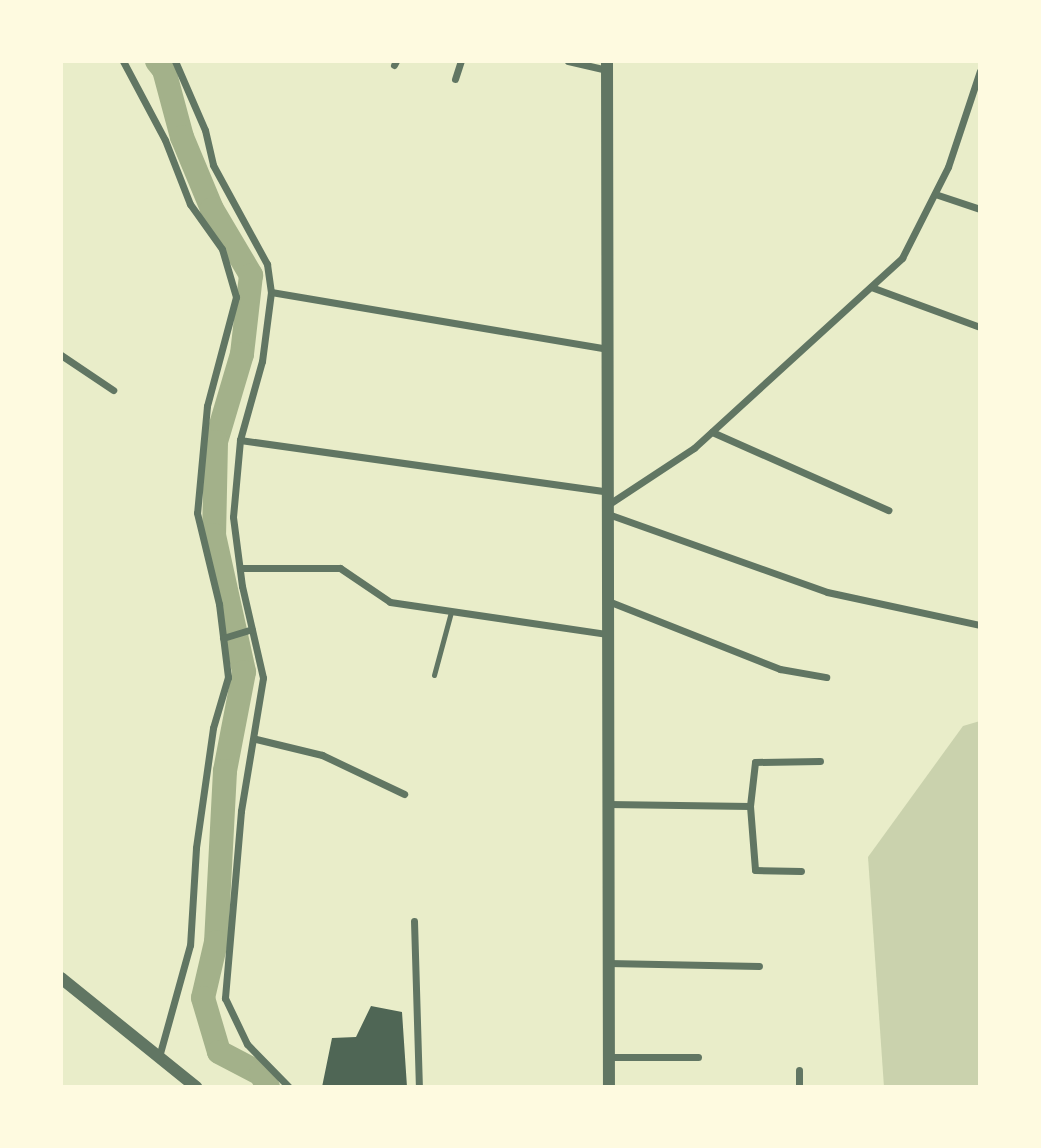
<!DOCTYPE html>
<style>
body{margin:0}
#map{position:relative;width:1041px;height:1148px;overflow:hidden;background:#e9edc9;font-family:"Source Sans 3",sans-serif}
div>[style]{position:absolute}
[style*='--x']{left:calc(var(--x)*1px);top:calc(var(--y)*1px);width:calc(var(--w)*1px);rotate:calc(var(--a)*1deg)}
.green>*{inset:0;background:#cad2ad}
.canal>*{height:24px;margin:-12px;padding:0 12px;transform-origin:12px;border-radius:12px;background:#a3b18a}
.building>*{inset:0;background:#4f6655}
.service>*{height:5px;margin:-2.5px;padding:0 2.5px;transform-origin:2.5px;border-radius:2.5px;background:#617663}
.minor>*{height:7px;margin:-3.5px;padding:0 3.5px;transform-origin:3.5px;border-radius:3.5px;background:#617663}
.tertiary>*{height:12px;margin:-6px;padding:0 6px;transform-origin:6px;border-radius:6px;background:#617663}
span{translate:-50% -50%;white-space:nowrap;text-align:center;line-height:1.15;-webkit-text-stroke:5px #fefae0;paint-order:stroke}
.frame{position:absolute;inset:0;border:63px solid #fefae0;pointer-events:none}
</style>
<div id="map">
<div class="green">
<i style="clip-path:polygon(980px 721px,980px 1087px,884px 1087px,868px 857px,963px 726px)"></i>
</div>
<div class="canal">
<i style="--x:157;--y:61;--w:11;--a:52"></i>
<i style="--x:164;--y:70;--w:69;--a:75"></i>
<i style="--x:182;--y:137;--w:78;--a:67.4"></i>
<i style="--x:212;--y:209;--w:77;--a:59.4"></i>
<i style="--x:251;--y:275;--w:80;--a:96.5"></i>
<i style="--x:242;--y:354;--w:92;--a:106.5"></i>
<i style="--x:216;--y:442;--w:93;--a:91.2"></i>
<i style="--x:214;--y:535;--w:140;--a:77.6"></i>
<i style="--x:244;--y:672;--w:101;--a:100.9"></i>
<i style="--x:225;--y:771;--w:171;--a:93"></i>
<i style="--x:216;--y:942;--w:57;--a:103.1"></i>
<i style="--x:203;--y:998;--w:56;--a:73.5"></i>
<i style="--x:219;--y:1052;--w:47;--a:27.6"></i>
<i style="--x:261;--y:1074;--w:15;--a:62"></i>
</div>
<div class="building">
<i style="clip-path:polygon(371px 1006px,402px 1012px,407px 1087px,322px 1087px,332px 1038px,356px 1037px)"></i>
</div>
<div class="service">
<i style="--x:434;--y:675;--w:65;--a:-74.9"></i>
</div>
<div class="minor">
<i style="--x:123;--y:61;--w:89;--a:62"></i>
<i style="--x:165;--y:140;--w:69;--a:68.7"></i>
<i style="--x:190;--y:204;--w:55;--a:54.6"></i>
<i style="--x:222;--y:249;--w:50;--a:73.7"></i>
<i style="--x:236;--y:297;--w:113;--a:104.9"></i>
<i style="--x:207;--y:406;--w:107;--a:95.3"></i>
<i style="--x:197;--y:513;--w:94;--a:76.4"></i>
<i style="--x:219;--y:604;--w:74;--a:83"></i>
<i style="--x:228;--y:677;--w:53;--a:106.4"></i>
<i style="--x:213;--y:728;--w:121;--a:98.1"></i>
<i style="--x:196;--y:848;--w:97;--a:93.5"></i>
<i style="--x:190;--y:945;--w:116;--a:105.5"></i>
<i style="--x:175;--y:61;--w:75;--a:66.5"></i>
<i style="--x:205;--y:130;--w:36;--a:77"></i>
<i style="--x:213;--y:165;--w:113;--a:61.4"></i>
<i style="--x:267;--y:264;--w:28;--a:82"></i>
<i style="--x:271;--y:292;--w:70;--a:97.4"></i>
<i style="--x:262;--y:361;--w:82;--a:105.6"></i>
<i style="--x:240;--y:440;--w:77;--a:95.2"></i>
<i style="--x:233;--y:517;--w:70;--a:82.6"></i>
<i style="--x:242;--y:586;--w:94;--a:77.1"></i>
<i style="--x:263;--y:678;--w:135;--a:99.4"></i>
<i style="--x:241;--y:811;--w:188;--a:94.9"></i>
<i style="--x:225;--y:998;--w:51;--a:64.4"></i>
<i style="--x:247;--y:1044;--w:60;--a:45.7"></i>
<i style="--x:568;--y:61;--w:40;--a:13"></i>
<i style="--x:394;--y:65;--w:4;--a:-63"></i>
<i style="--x:455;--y:79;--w:19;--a:-72"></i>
<i style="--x:935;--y:194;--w:47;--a:18.4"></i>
<i style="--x:871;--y:287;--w:116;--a:20.2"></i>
<i style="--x:271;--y:292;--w:342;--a:9.6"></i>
<i style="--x:61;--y:355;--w:63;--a:33.9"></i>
<i style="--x:712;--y:432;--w:193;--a:23.9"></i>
<i style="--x:240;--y:440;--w:372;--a:8"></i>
<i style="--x:609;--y:504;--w:102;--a:-33.4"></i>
<i style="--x:694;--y:448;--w:282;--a:-42.4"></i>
<i style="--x:902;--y:258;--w:102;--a:-63.2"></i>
<i style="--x:948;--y:167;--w:101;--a:-71.6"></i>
<i style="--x:608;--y:514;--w:232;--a:19.6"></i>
<i style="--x:827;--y:592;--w:157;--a:12.2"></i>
<i style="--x:240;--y:568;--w:100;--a:0"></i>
<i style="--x:340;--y:568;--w:60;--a:34.2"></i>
<i style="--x:390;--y:602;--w:220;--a:8.4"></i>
<i style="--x:608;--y:601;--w:185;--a:21.6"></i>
<i style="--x:780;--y:669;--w:47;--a:9.9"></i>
<i style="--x:223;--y:638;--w:30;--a:-17"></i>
<i style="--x:256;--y:739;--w:68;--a:13.6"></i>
<i style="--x:322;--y:755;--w:91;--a:25.4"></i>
<i style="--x:608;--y:804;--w:142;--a:0.8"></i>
<i style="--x:750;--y:806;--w:44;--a:-83.5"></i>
<i style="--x:755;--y:762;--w:65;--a:-0.9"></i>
<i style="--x:750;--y:806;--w:64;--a:85.5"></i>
<i style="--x:755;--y:870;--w:46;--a:1.2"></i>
<i style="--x:414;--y:921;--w:166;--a:88.3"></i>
<i style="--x:608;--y:963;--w:151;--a:1.1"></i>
<i style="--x:609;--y:1057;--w:89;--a:0"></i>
<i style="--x:799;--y:1087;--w:17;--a:-90"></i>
</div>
<div class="tertiary">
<i style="--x:607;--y:61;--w:1026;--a:89.89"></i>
<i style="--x:61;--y:978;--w:174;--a:38.9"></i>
</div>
<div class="frame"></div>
</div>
